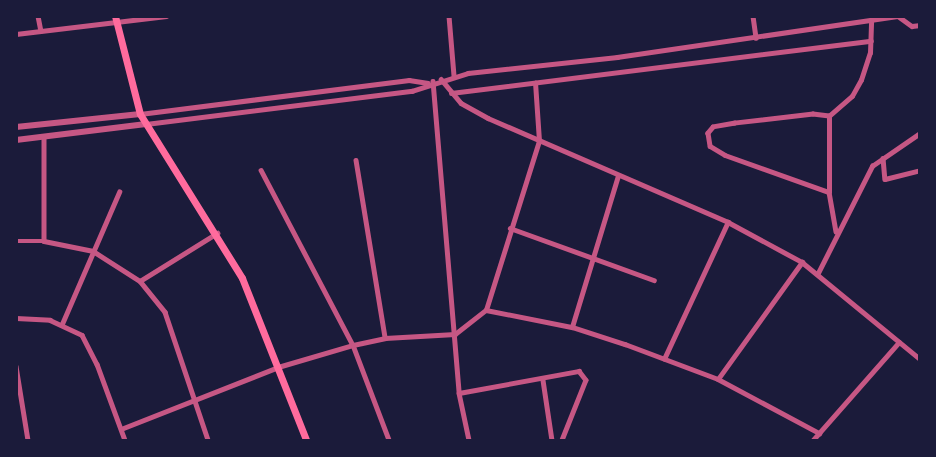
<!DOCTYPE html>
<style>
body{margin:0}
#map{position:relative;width:936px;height:457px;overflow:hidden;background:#1b1b3a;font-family:Commissioner,sans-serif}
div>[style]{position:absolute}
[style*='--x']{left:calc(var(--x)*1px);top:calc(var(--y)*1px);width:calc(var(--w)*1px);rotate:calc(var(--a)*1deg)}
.minor>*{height:4.5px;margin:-2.25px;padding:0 2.25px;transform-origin:2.25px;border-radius:2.25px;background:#c65784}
.tertiary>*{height:6px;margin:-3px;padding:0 3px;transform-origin:3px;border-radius:3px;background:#c65784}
.secondary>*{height:7px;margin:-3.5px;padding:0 3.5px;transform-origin:3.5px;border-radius:3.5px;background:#ff6b9d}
span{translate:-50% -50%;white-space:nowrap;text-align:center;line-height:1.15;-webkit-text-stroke:4.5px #1b1b3a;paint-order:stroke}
.frame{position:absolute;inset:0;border:18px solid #1b1b3a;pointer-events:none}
</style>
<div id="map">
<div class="minor">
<i style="--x:38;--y:16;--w:15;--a:79"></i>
<i style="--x:449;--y:16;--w:60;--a:85.2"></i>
<i style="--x:753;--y:16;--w:22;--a:82"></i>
<i style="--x:898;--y:16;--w:17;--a:36"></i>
<i style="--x:912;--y:26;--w:8;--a:-7"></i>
<i style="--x:16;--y:34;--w:151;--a:-6.8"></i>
<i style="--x:441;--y:79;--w:31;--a:50"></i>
<i style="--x:461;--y:103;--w:31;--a:29"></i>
<i style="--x:488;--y:118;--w:262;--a:23.4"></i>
<i style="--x:728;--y:222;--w:84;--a:28.4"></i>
<i style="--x:802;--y:262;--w:153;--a:39.4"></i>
<i style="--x:433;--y:81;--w:313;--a:85.2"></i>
<i style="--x:459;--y:393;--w:48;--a:78"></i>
<i style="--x:451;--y:93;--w:423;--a:-7.1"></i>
<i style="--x:140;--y:114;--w:271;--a:-7.2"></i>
<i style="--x:409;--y:80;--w:19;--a:9"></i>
<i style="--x:829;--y:116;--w:30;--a:-41"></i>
<i style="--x:852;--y:96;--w:18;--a:-61"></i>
<i style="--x:861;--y:80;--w:28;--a:-72"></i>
<i style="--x:870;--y:53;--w:32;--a:-88"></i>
<i style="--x:146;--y:124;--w:268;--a:-7.1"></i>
<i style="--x:412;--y:91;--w:59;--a:-17.8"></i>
<i style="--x:468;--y:73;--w:150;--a:-6.1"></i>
<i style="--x:617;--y:57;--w:283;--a:-8.3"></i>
<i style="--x:44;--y:137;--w:104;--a:90"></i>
<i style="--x:883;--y:158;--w:21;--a:85"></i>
<i style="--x:885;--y:179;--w:36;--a:-14"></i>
<i style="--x:356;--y:160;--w:180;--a:80.7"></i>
<i style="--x:261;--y:170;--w:198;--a:62.3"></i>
<i style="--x:353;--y:345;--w:102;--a:69.2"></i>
<i style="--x:829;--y:192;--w:76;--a:-90"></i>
<i style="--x:829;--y:116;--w:16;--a:-173"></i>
<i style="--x:813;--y:114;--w:79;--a:173.4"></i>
<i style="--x:735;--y:123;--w:22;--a:170"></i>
<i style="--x:713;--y:127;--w:8;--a:130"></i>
<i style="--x:708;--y:133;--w:13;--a:81"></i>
<i style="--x:710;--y:146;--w:17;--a:31"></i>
<i style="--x:725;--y:155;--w:110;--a:19.6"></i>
<i style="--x:829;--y:192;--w:40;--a:80"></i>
<i style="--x:510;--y:228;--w:153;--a:19.9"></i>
<i style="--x:16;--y:241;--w:28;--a:0"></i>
<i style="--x:44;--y:241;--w:50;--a:11.5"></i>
<i style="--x:93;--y:251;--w:56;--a:32.6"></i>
<i style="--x:140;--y:281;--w:40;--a:51"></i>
<i style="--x:165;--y:312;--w:135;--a:71.4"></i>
<i style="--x:818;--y:273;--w:120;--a:-63.2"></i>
<i style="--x:872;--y:166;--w:58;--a:-34.5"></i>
<i style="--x:140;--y:281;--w:91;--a:-31.9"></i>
<i style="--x:486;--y:310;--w:88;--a:11.2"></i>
<i style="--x:572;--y:327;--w:56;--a:17.8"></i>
<i style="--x:625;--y:344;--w:99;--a:20.6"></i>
<i style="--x:718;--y:379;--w:115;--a:28.1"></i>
<i style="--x:16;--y:318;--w:34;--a:3"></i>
<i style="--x:50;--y:320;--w:35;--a:25"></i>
<i style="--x:82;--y:335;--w:33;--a:63"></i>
<i style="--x:97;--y:364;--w:81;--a:69.8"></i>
<i style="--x:62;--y:324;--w:144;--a:-66.6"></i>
<i style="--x:572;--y:327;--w:158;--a:-73.1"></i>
<i style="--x:664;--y:359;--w:151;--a:-65"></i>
<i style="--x:16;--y:366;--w:75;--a:80.8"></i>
<i style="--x:718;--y:379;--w:144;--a:-54.3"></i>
<i style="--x:543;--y:380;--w:61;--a:81.5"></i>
<i style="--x:459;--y:393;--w:122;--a:-10.4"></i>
<i style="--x:579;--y:371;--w:11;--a:52"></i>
<i style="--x:586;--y:380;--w:65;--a:111.8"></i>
<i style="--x:121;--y:429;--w:169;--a:-21.5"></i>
<i style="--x:278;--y:367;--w:78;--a:-16.3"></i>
<i style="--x:353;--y:345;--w:33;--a:-12"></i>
<i style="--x:385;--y:338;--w:70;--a:-3.3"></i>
<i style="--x:455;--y:334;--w:39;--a:-38"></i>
<i style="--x:486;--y:310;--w:177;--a:-72.6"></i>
<i style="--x:539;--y:141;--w:58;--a:-93.9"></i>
<i style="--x:813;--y:440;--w:130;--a:-48.7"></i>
</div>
<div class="tertiary">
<i style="--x:16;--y:127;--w:125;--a:-6"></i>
<i style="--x:16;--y:140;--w:131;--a:-7"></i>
</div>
<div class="secondary">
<i style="--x:115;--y:16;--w:101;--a:75.7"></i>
<i style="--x:140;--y:114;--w:193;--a:58.1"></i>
<i style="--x:242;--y:278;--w:174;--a:68.4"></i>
</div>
<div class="frame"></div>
</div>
